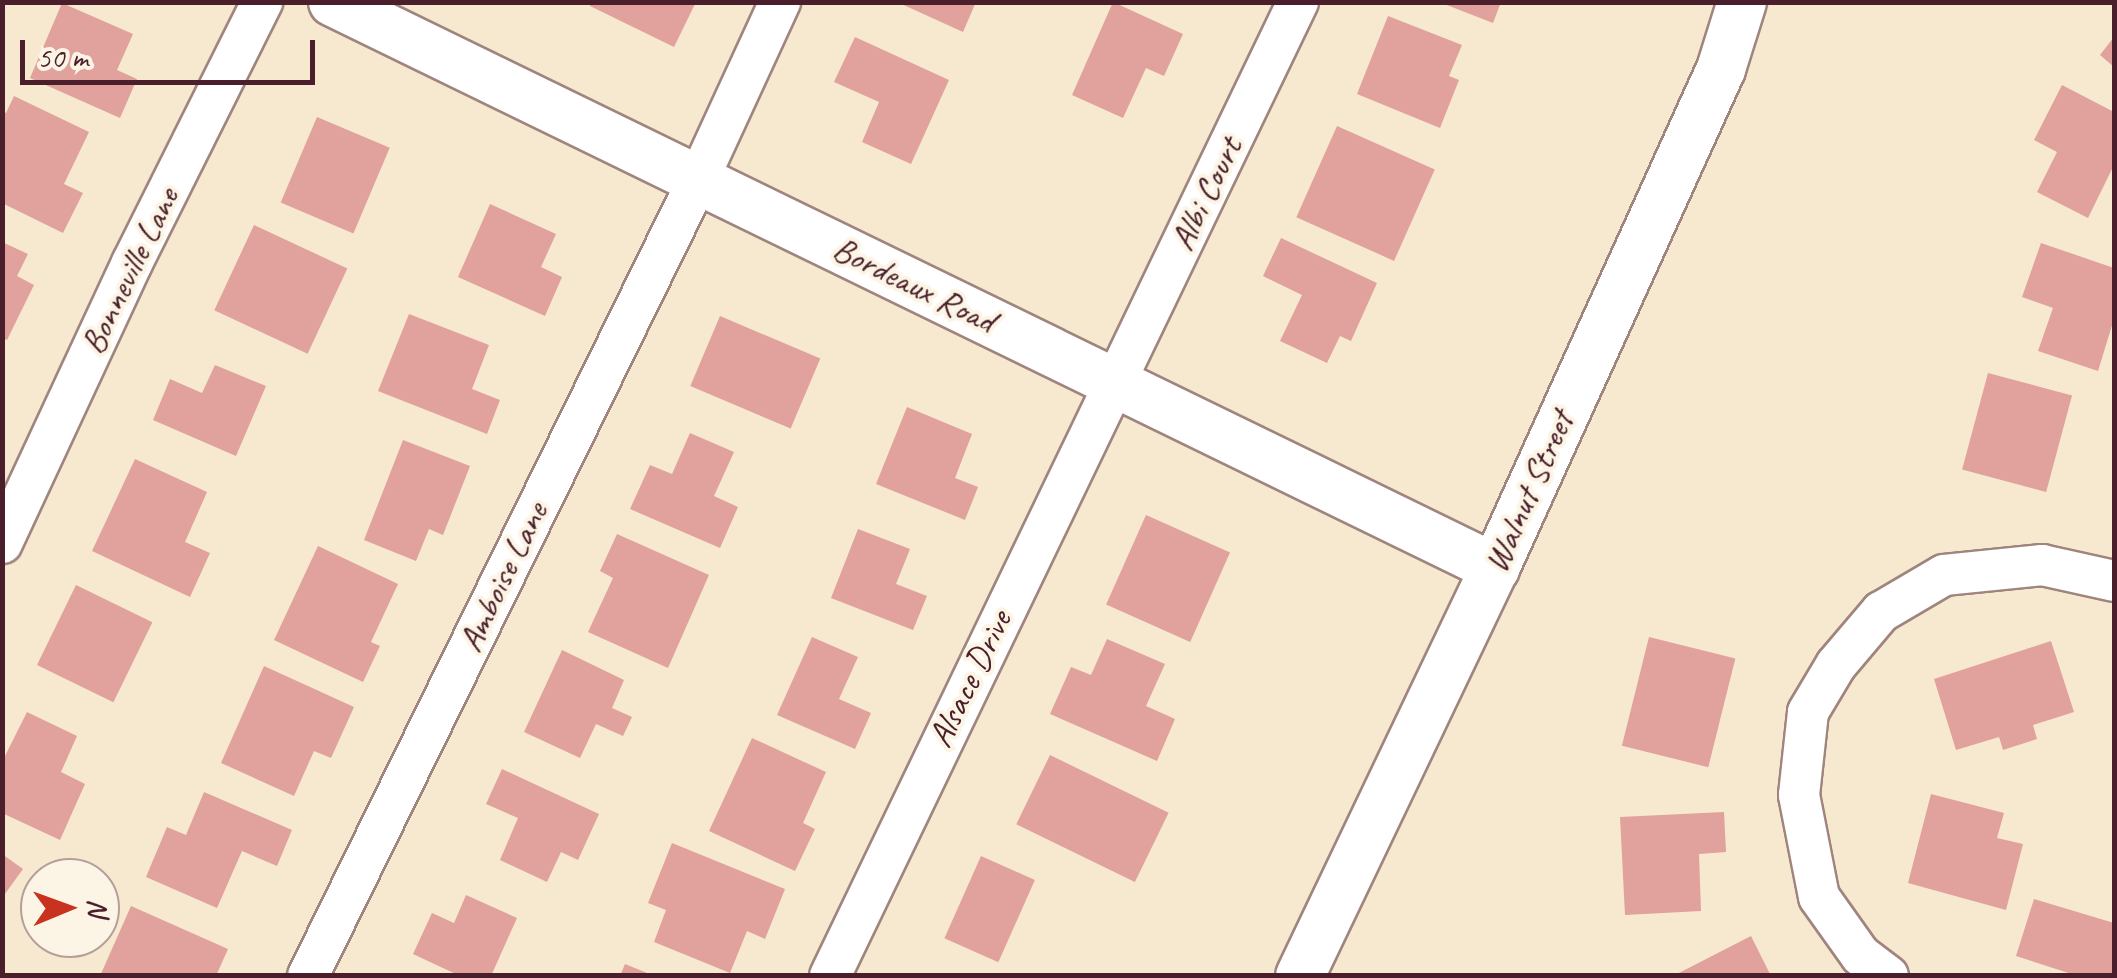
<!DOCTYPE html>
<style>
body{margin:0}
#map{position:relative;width:2117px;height:978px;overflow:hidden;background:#f6e9d0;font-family:Caveat,sans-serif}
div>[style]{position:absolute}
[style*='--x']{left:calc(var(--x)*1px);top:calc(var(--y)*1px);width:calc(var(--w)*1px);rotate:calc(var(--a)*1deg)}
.building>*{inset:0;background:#e1a19c;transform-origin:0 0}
.roads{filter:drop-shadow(2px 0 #a0847e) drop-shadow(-2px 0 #a0847e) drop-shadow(0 2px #a0847e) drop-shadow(0 -2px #a0847e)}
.minor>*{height:40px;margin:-20px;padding:0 20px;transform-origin:20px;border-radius:20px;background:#fff}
.tertiary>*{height:48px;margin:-24px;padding:0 24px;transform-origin:24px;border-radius:24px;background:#fff}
span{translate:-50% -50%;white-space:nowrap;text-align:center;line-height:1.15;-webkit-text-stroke:8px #fcf5e5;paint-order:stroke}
.street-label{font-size:35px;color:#4a1f2b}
.frame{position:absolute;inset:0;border:5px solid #4a1f2b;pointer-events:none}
.north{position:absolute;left:20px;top:858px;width:100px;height:100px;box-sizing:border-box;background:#fcf5e5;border:2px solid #b59f9b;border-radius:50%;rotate:89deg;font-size:28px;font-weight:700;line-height:40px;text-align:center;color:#4a1f2b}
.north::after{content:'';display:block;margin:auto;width:35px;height:45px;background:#c8321e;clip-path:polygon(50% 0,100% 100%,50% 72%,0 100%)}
.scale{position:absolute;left:20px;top:40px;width:295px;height:45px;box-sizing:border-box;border:5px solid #4a1f2b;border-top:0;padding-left:12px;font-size:30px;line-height:35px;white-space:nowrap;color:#4a1f2b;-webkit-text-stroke:8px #fcf5e5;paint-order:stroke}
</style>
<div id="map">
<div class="building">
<i style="clip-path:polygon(591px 2px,696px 2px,674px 47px,590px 6px)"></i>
<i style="clip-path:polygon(897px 2px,976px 2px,963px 32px)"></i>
<i style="clip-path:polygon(1113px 2px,1183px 34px,1164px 76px,1146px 68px,1123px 118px,1072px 95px)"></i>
<i style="clip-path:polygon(1439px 2px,1501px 2px,1493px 23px)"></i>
<i style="clip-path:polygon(62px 3px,133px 34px,117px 70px,137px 79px,120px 118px,30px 78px)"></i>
<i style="clip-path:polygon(1388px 16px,1462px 45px,1449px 76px,1459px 80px,1440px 128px,1357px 94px)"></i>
<i style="clip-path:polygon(855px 37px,949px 80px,911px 164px,862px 142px,879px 102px,834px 82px)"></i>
<i style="clip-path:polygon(2114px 37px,2114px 67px,2100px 55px)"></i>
<i style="clip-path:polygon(2062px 85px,2114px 112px,2114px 165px,2088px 218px,2037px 192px,2057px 152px,2034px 140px)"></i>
<i style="clip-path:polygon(14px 96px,89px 132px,64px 184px,83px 193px,63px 233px,2px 203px,2px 111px,6px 113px)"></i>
<i style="left:317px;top:117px;width:79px;height:93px;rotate:23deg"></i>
<i style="left:1337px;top:126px;width:107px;height:100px;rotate:24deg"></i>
<i style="clip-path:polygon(490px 204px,556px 234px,541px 267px,562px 277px,545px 316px,458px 277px)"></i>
<i style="left:254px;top:225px;width:103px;height:94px;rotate:25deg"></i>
<i style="clip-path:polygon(1281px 238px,1377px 283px,1351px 341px,1340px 336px,1327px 363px,1280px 341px,1302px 295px,1263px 276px)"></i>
<i style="clip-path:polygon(2px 242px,28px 254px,17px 276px,34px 285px,7px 340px,2px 338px)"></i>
<i style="clip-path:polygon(2041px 243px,2114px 268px,2114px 319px,2098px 371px,2038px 351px,2053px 308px,2022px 297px)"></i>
<i style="clip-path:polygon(409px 314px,489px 345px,472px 389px,500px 400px,487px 434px,378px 391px)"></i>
<i style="left:720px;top:316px;width:109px;height:76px;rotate:23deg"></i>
<i style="clip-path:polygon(215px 365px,266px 386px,236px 456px,153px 420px,170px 379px,202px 393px)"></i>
<i style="left:1988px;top:373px;width:87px;height:100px;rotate:15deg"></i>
<i style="clip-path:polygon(907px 407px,972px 434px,955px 478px,978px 487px,965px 520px,876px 484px)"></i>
<i style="clip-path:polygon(690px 433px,734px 452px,714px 496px,738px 507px,720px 548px,630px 509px,650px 465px,672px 474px)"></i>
<i style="clip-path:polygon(403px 440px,470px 466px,443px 535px,429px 529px,416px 561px,364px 540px)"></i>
<i style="clip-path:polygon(135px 459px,207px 492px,185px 542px,210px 553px,190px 597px,92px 551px)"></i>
<i style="left:1146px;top:515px;width:92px;height:98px;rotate:24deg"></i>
<i style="clip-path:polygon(858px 529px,910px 549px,896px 584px,927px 596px,913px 630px,831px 598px)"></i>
<i style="clip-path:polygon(617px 534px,709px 575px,668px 668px,588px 632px,613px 578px,600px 571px)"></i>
<i style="clip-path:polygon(318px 546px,398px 584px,371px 642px,380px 646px,363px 682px,274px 640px)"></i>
<i style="left:76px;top:585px;width:85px;height:89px;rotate:26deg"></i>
<i style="clip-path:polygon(812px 637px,858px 657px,839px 699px,871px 713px,855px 749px,777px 715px)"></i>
<i style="left:1649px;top:637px;width:89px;height:112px;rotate:14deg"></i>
<i style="clip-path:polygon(1107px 639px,1165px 664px,1146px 706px,1175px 719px,1157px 761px,1050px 714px,1071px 667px,1091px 675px)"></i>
<i style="clip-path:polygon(2051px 641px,2074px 712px,2033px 725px,2037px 739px,2003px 750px,1999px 737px,1956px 750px,1934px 679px)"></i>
<i style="clip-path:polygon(562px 650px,624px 680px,612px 708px,632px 717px,623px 736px,596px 724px,580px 758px,524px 732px)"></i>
<i style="clip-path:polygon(264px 666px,354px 707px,331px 758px,314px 751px,294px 796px,221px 763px)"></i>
<i style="clip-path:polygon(27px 712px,77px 736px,61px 772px,85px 784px,60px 840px,2px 813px,2px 762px)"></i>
<i style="clip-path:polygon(752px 738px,826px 772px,803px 823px,815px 829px,795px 871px,709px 831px)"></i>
<i style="left:1050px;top:755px;width:132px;height:77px;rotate:26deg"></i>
<i style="clip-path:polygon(502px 769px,599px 814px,578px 860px,561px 852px,547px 882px,500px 860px,518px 818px,486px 804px)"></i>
<i style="clip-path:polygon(204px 792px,292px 830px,277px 866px,242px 851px,217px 908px,146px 877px,167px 827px,186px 835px)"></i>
<i style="clip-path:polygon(1931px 794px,2004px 813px,1997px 838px,2023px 844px,2006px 910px,1908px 883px)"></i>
<i style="clip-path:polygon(1724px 812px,1726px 852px,1699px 854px,1701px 911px,1625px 915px,1620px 817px)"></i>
<i style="clip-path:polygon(672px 843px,785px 889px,765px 939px,747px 931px,730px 973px,654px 942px,666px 910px,648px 903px)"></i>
<i style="clip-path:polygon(2px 854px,23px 869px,2px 898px)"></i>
<i style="left:981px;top:856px;width:59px;height:90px;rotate:24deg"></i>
<i style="clip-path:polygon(466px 895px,517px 918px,491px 976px,460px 976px,413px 954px,432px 913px,454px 923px)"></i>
<i style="clip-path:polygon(2034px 899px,2114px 923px,2114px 976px,2078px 976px,2016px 956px)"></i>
<i style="clip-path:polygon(131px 906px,228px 949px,216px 976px,100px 976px)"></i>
<i style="clip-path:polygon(1751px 936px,1771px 976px,1673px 976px)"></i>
<i style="clip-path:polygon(625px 964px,652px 975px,652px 976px,620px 976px)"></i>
</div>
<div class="roads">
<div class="minor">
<i style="--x:2;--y:543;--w:309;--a:-65.1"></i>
<i style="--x:132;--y:263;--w:292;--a:-63.5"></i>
<i style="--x:308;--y:976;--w:889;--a:-63.9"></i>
<i style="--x:699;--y:178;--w:194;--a:-65.3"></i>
<i style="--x:830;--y:976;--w:1081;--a:-64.34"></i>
<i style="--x:1888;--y:976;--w:34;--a:-143"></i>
<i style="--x:1861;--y:956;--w:72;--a:-125.4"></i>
<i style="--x:1819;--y:897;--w:104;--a:-101.1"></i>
<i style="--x:1799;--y:795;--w:83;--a:-83.8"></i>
<i style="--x:1808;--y:712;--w:55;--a:-59.2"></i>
<i style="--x:1836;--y:665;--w:70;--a:-49.7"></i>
<i style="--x:1881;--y:612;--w:73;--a:-30.4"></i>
<i style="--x:1944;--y:575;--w:99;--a:-5.8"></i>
<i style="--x:2042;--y:565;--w:74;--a:12.5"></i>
</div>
<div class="tertiary">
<i style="--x:333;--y:2;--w:1293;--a:25.97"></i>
<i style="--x:1300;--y:976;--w:452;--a:-64.5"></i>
<i style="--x:1495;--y:568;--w:548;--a:-65.63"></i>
<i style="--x:1721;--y:69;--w:70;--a:-72.6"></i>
</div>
</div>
<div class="street-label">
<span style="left:1206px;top:194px;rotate:-64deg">Albi Court</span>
<span style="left:130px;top:271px;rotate:-64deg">Bonneville Lane</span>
<span style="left:914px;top:285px;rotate:26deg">Bordeaux Road</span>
<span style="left:1529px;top:492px;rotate:-66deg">Walnut Street</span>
<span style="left:503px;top:577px;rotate:-64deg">Amboise Lane</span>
<span style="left:970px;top:679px;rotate:-64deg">Alsace Drive</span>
</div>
<div class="frame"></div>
<div class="north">N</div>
<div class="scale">50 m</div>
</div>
